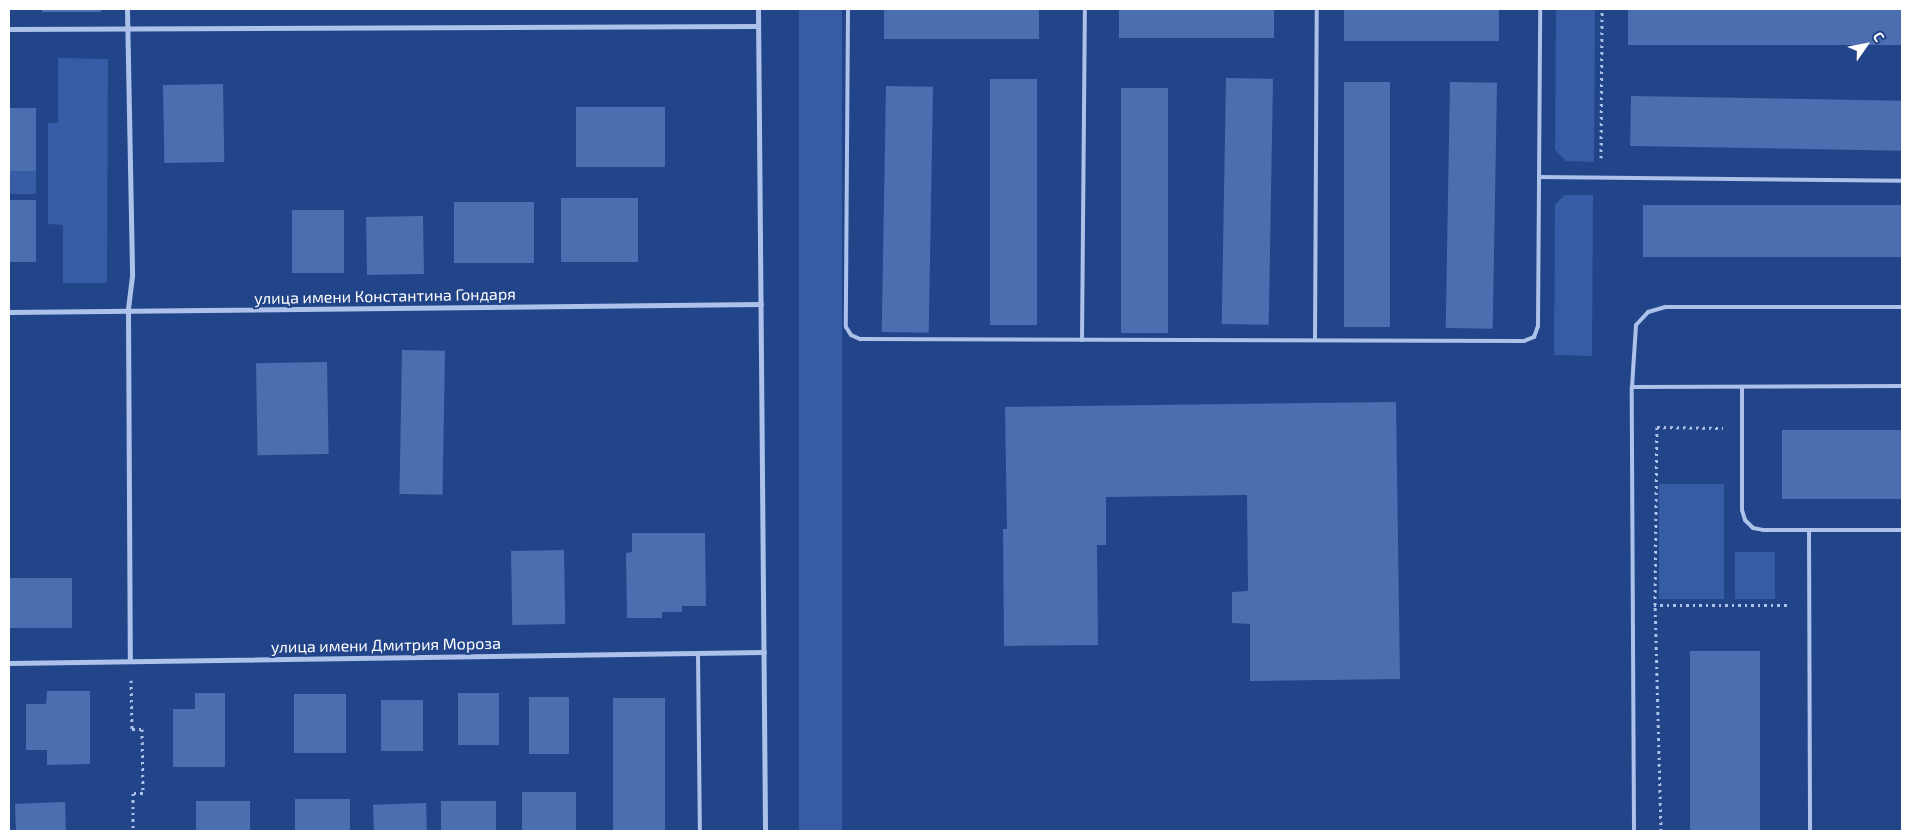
<!DOCTYPE html>
<meta charset="utf-8">
<style>
body{margin:0}
#map{position:relative;width:1911px;height:840px;overflow:hidden;background:#248;font-family:"Exo 2",sans-serif}
div>[style]{position:absolute}
[style*='--x']{left:calc(var(--x)*1px);top:calc(var(--y)*1px);width:calc(var(--w)*1px);rotate:calc(var(--a)*1deg)}
.green>*{inset:0;background:#365ca5;transform-origin:0 0}
.building>*{inset:0;background:#4b6eb0;transform-origin:0 0}
.path>*{height:3px;margin-top:-1.5px;transform-origin:0;background:repeating-linear-gradient(90deg,#adc2ea 0 2.5px,transparent 0 6.5px)}
.lane>*{height:4px;margin:-2px;padding:0 2px;transform-origin:2px;border-radius:2px;background:#adc2ea}
.street>*{height:5px;margin:-2.5px;padding:0 2.5px;transform-origin:2.5px;border-radius:2.5px;background:#adc2ea}
span{translate:-50% -50%;white-space:nowrap;text-align:center;line-height:1.15;-webkit-text-stroke:4px #248;paint-order:stroke}
.street-label{font-size:16px;color:#fff}
.frame{position:absolute;inset:0;border:10px solid #fff;pointer-events:none}
.north{position:absolute;left:1841px;top:20px;width:50px;height:50px;-webkit-text-stroke:4px #248;paint-order:stroke;rotate:57deg;font-size:14px;font-weight:700;line-height:20px;text-align:center;color:#fff}
.north::after{content:'';display:block;margin:auto;width:18px;height:22px;background:#fff;clip-path:polygon(50% 0,100% 100%,50% 72%,0 100%)}
</style>
<div id="map">
<div class="green">
<i style="left:799px;top:9px;width:43px;height:822px"></i>
<i style="clip-path:polygon(1556px 9px,1595px 9px,1594px 162px,1566px 161px,1555px 150px)"></i>
<i style="clip-path:polygon(58px 58px,108px 59px,107px 283px,63px 283px,63px 225px,48px 224px,48px 123px,58px 123px)"></i>
<i style="left:9px;top:171px;width:27px;height:23px"></i>
<i style="clip-path:polygon(1564px 195px,1593px 195px,1592px 356px,1554px 355px,1555px 205px)"></i>
<i style="left:1659px;top:484px;width:65px;height:115px"></i>
<i style="left:1735px;top:552px;width:40px;height:47px"></i>
</div>
<div class="building">
<i style="left:42px;top:9px;width:59px;height:3px"></i>
<i style="left:884px;top:9px;width:155px;height:30px"></i>
<i style="left:1119px;top:9px;width:155px;height:29px"></i>
<i style="left:1344px;top:9px;width:155px;height:32px"></i>
<i style="left:1628px;top:9px;width:274px;height:36px"></i>
<i style="left:1226px;top:78px;width:47px;height:246px;rotate:1deg"></i>
<i style="left:990px;top:79px;width:47px;height:246px"></i>
<i style="left:1344px;top:82px;width:46px;height:245px"></i>
<i style="left:1450px;top:82px;width:47px;height:246px;rotate:1deg"></i>
<i style="left:223px;top:84px;width:78px;height:60px;rotate:89deg"></i>
<i style="left:886px;top:86px;width:47px;height:246px;rotate:1deg"></i>
<i style="left:1121px;top:88px;width:47px;height:245px"></i>
<i style="left:1631px;top:96px;width:271px;height:50px;rotate:1deg"></i>
<i style="left:576px;top:107px;width:89px;height:60px"></i>
<i style="left:9px;top:108px;width:27px;height:63px"></i>
<i style="left:561px;top:198px;width:77px;height:64px"></i>
<i style="left:9px;top:200px;width:27px;height:62px"></i>
<i style="left:454px;top:202px;width:80px;height:61px"></i>
<i style="left:1902px;top:205px;width:52px;height:259px;rotate:90deg"></i>
<i style="left:292px;top:210px;width:52px;height:63px"></i>
<i style="left:423px;top:216px;width:58px;height:57px;rotate:89deg"></i>
<i style="left:402px;top:350px;width:43px;height:144px;rotate:1deg"></i>
<i style="left:327px;top:362px;width:92px;height:71px;rotate:89deg"></i>
<i style="clip-path:polygon(1396px 402px,1400px 679px,1250px 681px,1250px 624px,1232px 623px,1232px 592px,1248px 591px,1247px 495px,1106px 497px,1106px 545px,1097px 545px,1098px 645px,1004px 646px,1003px 529px,1007px 529px,1005px 407px)"></i>
<i style="left:1782px;top:430px;width:120px;height:69px"></i>
<i style="clip-path:polygon(632px 533px,705px 533px,706px 606px,682px 606px,682px 612px,662px 612px,662px 618px,627px 618px,626px 553px,632px 552px)"></i>
<i style="left:564px;top:550px;width:74px;height:53px;rotate:89deg"></i>
<i style="left:72px;top:578px;width:50px;height:63px;rotate:90deg"></i>
<i style="left:1690px;top:651px;width:70px;height:180px"></i>
<i style="clip-path:polygon(47px 691px,90px 691px,90px 764px,47px 765px,47px 750px,26px 750px,26px 704px,46px 704px)"></i>
<i style="clip-path:polygon(195px 693px,225px 693px,225px 767px,173px 767px,173px 709px,195px 709px)"></i>
<i style="left:458px;top:693px;width:41px;height:52px"></i>
<i style="left:346px;top:694px;width:59px;height:52px;rotate:90deg"></i>
<i style="left:529px;top:697px;width:40px;height:57px"></i>
<i style="left:613px;top:698px;width:52px;height:133px"></i>
<i style="left:381px;top:700px;width:42px;height:51px"></i>
<i style="left:576px;top:792px;width:39px;height:54px;rotate:90deg"></i>
<i style="left:295px;top:799px;width:55px;height:32px"></i>
<i style="left:196px;top:801px;width:54px;height:30px"></i>
<i style="left:441px;top:801px;width:55px;height:30px"></i>
<i style="left:65px;top:802px;width:29px;height:50px;rotate:88deg"></i>
<i style="left:426px;top:803px;width:28px;height:53px;rotate:88deg"></i>
</div>
<div class="path">
<i style="--x:1601;--y:158;--w:149;--a:-89.6"></i>
<i style="--x:1654;--y:605;--w:136;--a:0"></i>
<i style="--x:131;--y:680;--w:49;--a:88.8"></i>
<i style="--x:132;--y:729;--w:10;--a:0"></i>
<i style="--x:142;--y:729;--w:64;--a:89.1"></i>
<i style="--x:143;--y:793;--w:10;--a:180"></i>
<i style="--x:133;--y:793;--w:38;--a:90"></i>
<i style="--x:1661;--y:831;--w:226;--a:-91.5"></i>
<i style="--x:1655;--y:605;--w:178;--a:-89.4"></i>
<i style="--x:1657;--y:427;--w:66;--a:0.9"></i>
</div>
<div class="lane">
<i style="--x:848;--y:9;--w:318;--a:90.4"></i>
<i style="--x:846;--y:327;--w:9;--a:58"></i>
<i style="--x:851;--y:335;--w:10;--a:24"></i>
<i style="--x:860;--y:339;--w:664;--a:0.17"></i>
<i style="--x:1524;--y:341;--w:11;--a:-22"></i>
<i style="--x:1534;--y:337;--w:12;--a:-70"></i>
<i style="--x:1538;--y:326;--w:317;--a:-89.6"></i>
<i style="--x:1539;--y:177;--w:363;--a:0.6"></i>
<i style="--x:1082;--y:340;--w:331;--a:-89.5"></i>
<i style="--x:1315;--y:340;--w:331;--a:-89.7"></i>
<i style="--x:1632;--y:387;--w:270;--a:-0.2"></i>
<i style="--x:1742;--y:387;--w:123;--a:90"></i>
<i style="--x:1742;--y:510;--w:10;--a:73"></i>
<i style="--x:1745;--y:520;--w:11;--a:45"></i>
<i style="--x:1753;--y:528;--w:10;--a:11"></i>
<i style="--x:1763;--y:530;--w:46;--a:0"></i>
<i style="--x:1809;--y:530;--w:301;--a:89.8"></i>
<i style="--x:1809;--y:530;--w:93;--a:0"></i>
<i style="--x:698;--y:653;--w:178;--a:89.4"></i>
<i style="--x:1634;--y:831;--w:444;--a:-90.3"></i>
<i style="--x:1632;--y:387;--w:62;--a:-86.3"></i>
<i style="--x:1636;--y:325;--w:18;--a:-47"></i>
<i style="--x:1648;--y:312;--w:18;--a:-16"></i>
<i style="--x:1665;--y:307;--w:237;--a:0"></i>
</div>
<div class="street">
<i style="--x:127;--y:9;--w:267;--a:88.9"></i>
<i style="--x:132;--y:276;--w:35;--a:97"></i>
<i style="--x:128;--y:311;--w:350;--a:89.7"></i>
<i style="--x:758;--y:9;--w:822;--a:89.51"></i>
<i style="--x:9;--y:29;--w:749;--a:-0.23"></i>
<i style="--x:9;--y:312;--w:752;--a:-0.61"></i>
<i style="--x:9;--y:663;--w:755;--a:-0.83"></i>
</div>
<div class="street-label">
<span style="left:385px;top:296px;rotate:-1deg">улица имени Константина Гондаря</span>
<span style="left:386px;top:645px;rotate:-1deg">улица имени Дмитрия Мороза</span>
</div>
<div class="frame"></div>
<div class="north">С</div>
</div>
